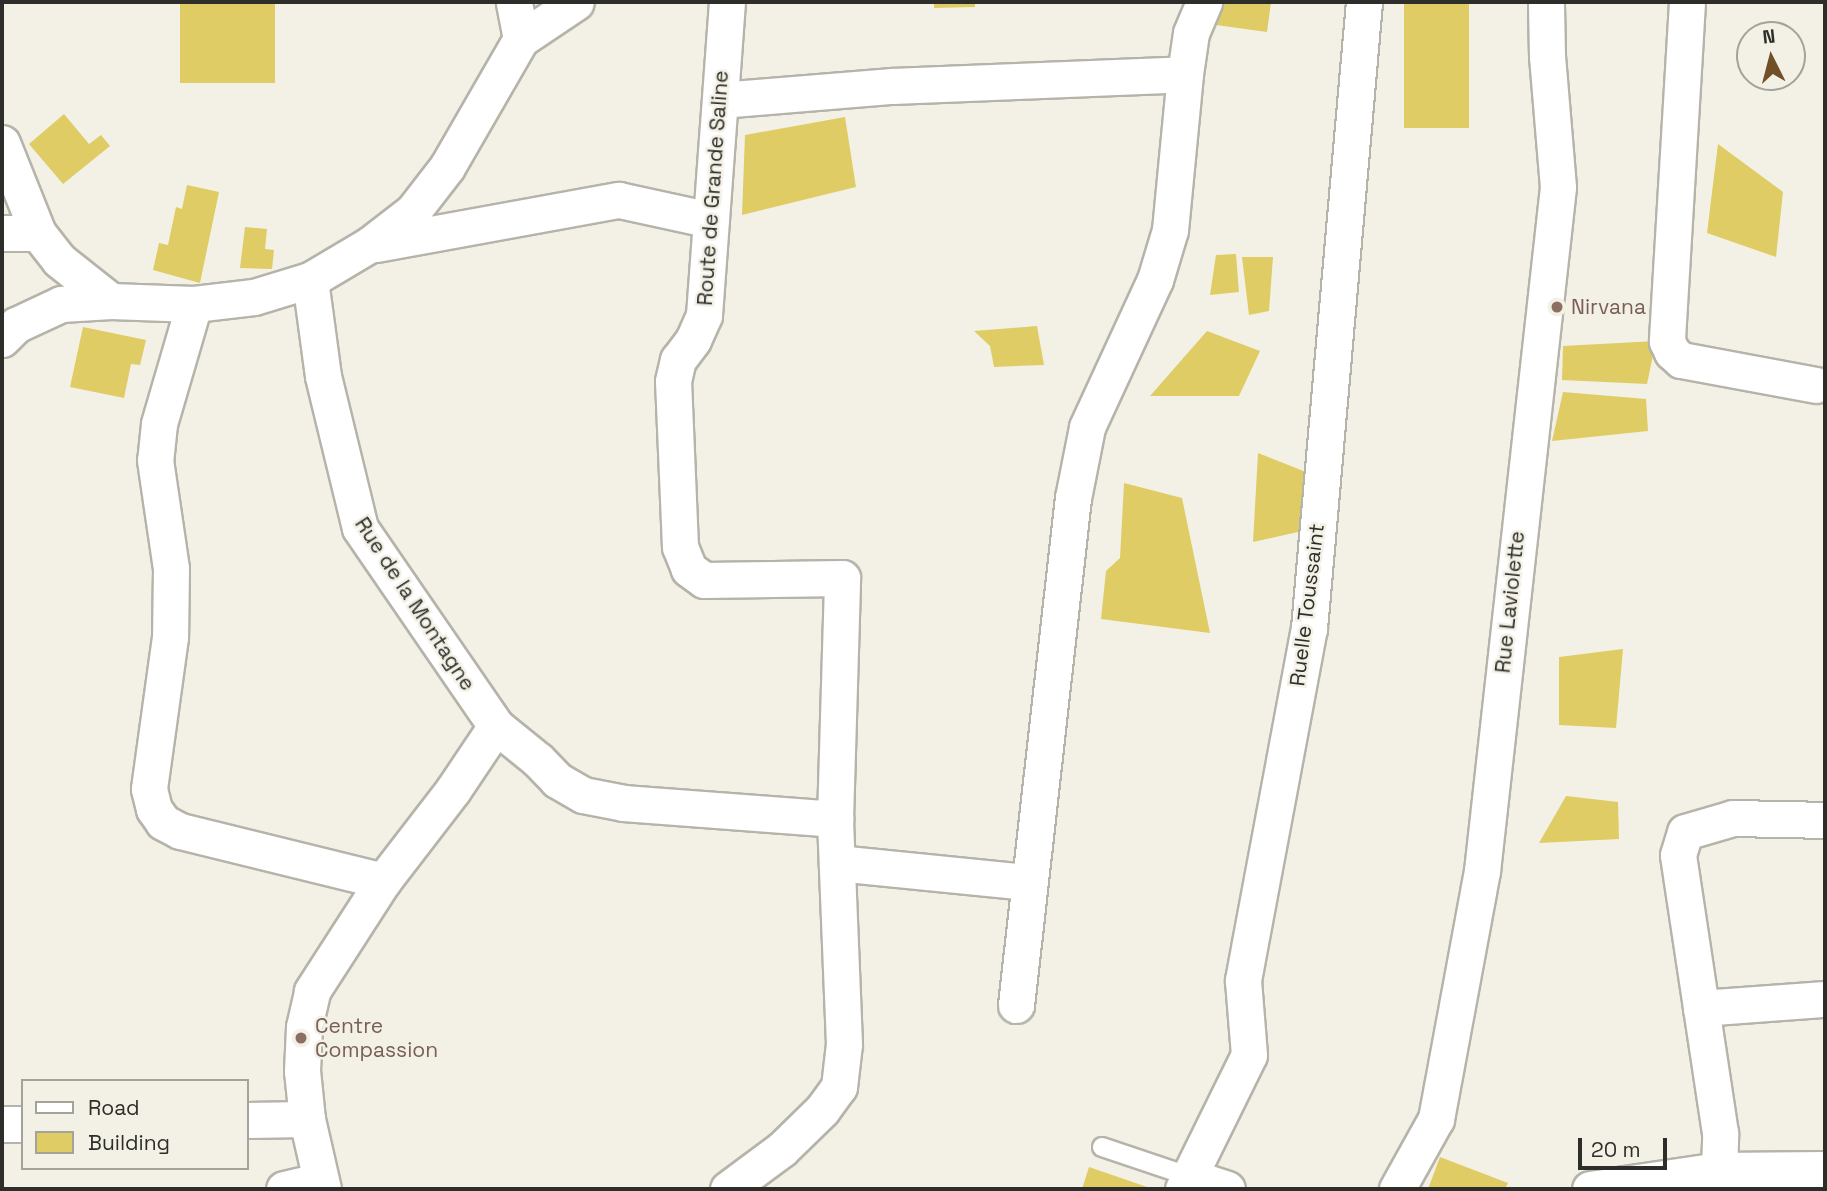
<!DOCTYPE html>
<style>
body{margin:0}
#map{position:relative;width:1827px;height:1191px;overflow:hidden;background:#f3f1e6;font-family:"Space Grotesk",sans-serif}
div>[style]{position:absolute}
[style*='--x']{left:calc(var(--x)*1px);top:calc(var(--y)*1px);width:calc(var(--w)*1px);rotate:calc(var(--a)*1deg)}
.building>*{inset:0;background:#dfcc64;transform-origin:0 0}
.roads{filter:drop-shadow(2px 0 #b6b4aa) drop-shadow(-2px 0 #b6b4aa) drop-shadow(0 2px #b6b4aa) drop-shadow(0 -2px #b6b4aa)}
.service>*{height:18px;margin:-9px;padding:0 9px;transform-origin:9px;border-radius:9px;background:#fff}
.minor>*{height:35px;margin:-17.5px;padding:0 17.5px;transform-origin:17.5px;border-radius:17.5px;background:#fff}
.dots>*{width:19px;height:19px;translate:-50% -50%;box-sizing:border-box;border:4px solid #f3f1e6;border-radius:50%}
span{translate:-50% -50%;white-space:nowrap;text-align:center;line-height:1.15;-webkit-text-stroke:5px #f3f1e6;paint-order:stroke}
.street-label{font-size:21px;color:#2d2d29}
.education-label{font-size:21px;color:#785e54}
.left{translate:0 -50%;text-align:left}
.frame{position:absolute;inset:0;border:4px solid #2d2d29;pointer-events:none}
.legend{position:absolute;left:21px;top:1079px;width:228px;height:91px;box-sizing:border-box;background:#f3f1e6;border:2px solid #a4a39a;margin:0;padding:9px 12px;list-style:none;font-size:21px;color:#2d2d29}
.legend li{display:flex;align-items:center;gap:14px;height:35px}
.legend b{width:35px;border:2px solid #a4a39a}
.north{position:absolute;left:1736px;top:21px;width:70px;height:70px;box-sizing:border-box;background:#f3f1e6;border:2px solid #a4a39a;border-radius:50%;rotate:354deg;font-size:19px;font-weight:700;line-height:28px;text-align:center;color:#2d2d29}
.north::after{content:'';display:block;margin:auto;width:24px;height:32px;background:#715027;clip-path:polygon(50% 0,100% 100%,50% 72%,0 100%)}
.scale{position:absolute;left:1578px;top:1138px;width:89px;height:32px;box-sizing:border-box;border:4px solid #2d2d29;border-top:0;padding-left:9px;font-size:21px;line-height:24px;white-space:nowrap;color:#2d2d29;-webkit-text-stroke:5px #f3f1e6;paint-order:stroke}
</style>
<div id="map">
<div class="building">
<i style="left:180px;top:2px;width:95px;height:81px"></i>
<i style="clip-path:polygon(934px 2px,975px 2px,975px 7px,934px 8px)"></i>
<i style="clip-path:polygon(1220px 2px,1271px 2px,1267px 32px,1216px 25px)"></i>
<i style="left:1404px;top:2px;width:65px;height:126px"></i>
<i style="clip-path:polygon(64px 114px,89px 144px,101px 135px,110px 146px,63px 184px,29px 144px)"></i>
<i style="clip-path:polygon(845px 117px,856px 187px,742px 215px,745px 135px)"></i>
<i style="clip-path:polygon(1718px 144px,1783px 192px,1776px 257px,1707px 233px)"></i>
<i style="clip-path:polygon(187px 185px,219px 192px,200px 283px,153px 270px,159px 243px,168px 245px,176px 207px,182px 209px)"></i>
<i style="clip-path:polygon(245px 227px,267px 229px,265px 249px,274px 250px,272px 269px,240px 268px)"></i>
<i style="clip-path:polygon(1236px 254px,1239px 292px,1210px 295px,1216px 255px)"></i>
<i style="clip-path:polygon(1242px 257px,1273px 257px,1269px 311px,1249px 315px)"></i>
<i style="clip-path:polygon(1037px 326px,1044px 365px,994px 367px,990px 346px,974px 331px)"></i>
<i style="clip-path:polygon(83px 327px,146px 340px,140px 365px,131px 364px,124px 398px,70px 387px)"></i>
<i style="clip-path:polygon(1207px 331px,1260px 351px,1239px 396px,1150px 396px)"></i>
<i style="clip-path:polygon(1656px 341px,1647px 384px,1562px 380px,1563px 346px)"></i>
<i style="clip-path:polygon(1563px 392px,1646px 399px,1648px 431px,1552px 441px)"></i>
<i style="clip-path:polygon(1258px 453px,1316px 476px,1311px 529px,1253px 542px)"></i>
<i style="clip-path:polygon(1124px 483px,1182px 498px,1210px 633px,1101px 619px,1106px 571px,1120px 558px)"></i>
<i style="clip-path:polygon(1623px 649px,1616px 728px,1559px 725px,1559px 657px)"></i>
<i style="clip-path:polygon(1566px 796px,1618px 802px,1619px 839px,1539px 843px)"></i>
<i style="clip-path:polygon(1440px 1157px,1508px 1183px,1505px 1189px,1428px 1189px)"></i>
<i style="clip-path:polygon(1089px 1167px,1153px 1189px,1082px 1189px)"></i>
</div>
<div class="roads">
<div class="service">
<i style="--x:1102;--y:1147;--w:91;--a:18.6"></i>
</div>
<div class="minor">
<i style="--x:1687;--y:2;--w:340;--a:93.4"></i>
<i style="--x:1667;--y:341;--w:12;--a:66"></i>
<i style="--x:1672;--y:352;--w:12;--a:42"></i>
<i style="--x:1681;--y:360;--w:137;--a:10.5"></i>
<i style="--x:521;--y:39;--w:66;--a:-33.9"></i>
<i style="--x:720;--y:100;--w:173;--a:-4.7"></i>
<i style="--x:892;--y:86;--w:293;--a:-2.3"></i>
<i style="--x:2;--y:143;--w:97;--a:68.2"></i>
<i style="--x:38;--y:233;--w:34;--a:52"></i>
<i style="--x:59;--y:260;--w:66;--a:38.3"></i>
<i style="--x:2;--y:233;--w:36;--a:0"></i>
<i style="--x:376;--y:244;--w:247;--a:-10.3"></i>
<i style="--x:619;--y:200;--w:94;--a:12.3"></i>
<i style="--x:194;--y:304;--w:125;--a:106.3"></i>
<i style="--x:159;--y:424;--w:36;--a:96"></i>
<i style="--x:155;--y:460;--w:110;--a:81.6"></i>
<i style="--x:171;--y:569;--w:68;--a:90.8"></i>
<i style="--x:170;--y:637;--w:153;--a:97.9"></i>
<i style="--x:149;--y:789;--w:21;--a:76"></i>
<i style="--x:154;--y:809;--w:16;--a:55"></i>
<i style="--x:163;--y:822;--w:19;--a:28"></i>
<i style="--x:180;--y:831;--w:209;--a:13.8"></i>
<i style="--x:2;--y:339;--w:20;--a:-45"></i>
<i style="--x:16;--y:325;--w:50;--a:-25"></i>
<i style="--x:61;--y:304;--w:50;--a:-3.4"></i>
<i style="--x:111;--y:301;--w:83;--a:2.1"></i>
<i style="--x:194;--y:304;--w:60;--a:-6.7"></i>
<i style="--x:254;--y:297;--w:59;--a:-16.9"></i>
<i style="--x:496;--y:726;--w:54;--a:39"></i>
<i style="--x:538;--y:760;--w:28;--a:46"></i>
<i style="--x:557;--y:780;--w:30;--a:30"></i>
<i style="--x:583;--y:795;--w:42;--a:11"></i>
<i style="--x:624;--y:803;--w:212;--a:4.3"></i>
<i style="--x:835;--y:819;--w:241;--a:-88.3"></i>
<i style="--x:842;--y:578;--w:138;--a:179.2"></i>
<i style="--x:704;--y:580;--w:19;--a:-144"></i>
<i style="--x:689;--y:569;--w:24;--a:-112"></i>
<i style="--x:680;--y:547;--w:166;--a:-92.4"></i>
<i style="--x:673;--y:381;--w:22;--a:-77"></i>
<i style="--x:678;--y:360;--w:25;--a:-53"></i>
<i style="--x:693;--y:340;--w:27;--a:-66"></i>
<i style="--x:704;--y:315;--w:314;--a:-85.8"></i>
<i style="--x:837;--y:863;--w:192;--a:5.7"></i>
<i style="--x:1016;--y:1005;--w:510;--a:-83.59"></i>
<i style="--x:1073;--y:498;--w:72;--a:-78.8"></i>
<i style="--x:1087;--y:427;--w:162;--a:-65.2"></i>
<i style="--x:1155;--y:280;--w:52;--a:-73.3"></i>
<i style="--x:1170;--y:230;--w:157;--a:-84.5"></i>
<i style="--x:1185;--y:74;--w:41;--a:-81.7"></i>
<i style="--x:1191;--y:33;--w:34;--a:-67"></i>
<i style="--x:1701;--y:1008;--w:124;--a:-4.2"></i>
<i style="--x:247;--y:1120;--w:60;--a:-1"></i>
<i style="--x:2;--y:1124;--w:21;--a:0"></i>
<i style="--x:1719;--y:1170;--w:106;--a:-0.5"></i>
<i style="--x:1188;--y:1176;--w:41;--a:18.4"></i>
<i style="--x:284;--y:1189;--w:36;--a:-13"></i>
<i style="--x:323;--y:1189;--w:72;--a:-102.9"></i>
<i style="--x:307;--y:1119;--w:48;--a:-95.9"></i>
<i style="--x:302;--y:1071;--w:44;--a:-87.4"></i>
<i style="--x:304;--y:1027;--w:37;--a:-77"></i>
<i style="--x:312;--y:991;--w:131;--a:-57.2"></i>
<i style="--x:383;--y:881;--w:115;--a:-52.4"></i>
<i style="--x:453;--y:790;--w:77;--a:-56.1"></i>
<i style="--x:496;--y:726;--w:240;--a:-124.5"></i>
<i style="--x:360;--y:528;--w:156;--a:-103.7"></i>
<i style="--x:323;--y:376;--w:97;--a:-97.7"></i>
<i style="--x:310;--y:280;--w:69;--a:-30.7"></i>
<i style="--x:369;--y:245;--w:56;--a:-37.7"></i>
<i style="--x:413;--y:211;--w:56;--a:-52.3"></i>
<i style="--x:447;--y:167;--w:148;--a:-60"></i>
<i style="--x:521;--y:39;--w:38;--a:-101"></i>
<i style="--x:728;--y:1189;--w:67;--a:-36.5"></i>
<i style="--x:782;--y:1149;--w:56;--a:-44.3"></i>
<i style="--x:822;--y:1110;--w:29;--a:-54"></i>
<i style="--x:839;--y:1087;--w:43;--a:-83.4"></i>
<i style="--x:844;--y:1044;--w:225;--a:-92.3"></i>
<i style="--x:1183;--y:1189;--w:149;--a:-63.8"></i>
<i style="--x:1249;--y:1055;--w:75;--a:-94.6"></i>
<i style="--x:1243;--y:980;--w:358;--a:-79.4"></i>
<i style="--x:1309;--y:628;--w:628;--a:-84.98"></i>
<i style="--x:1397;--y:1189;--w:80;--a:-60.9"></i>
<i style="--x:1436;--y:1119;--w:252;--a:-79.5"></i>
<i style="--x:1482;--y:871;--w:688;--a:-83.66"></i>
<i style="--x:1558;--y:187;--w:131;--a:-94.8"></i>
<i style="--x:1547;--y:56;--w:54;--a:-91.1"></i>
<i style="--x:1590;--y:1189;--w:130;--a:-8.4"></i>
<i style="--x:1719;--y:1170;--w:37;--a:-88"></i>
<i style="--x:1720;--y:1133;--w:281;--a:-98.6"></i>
<i style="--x:1678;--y:855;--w:24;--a:-73"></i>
<i style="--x:1685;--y:832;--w:50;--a:-16.3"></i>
<i style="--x:1733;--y:818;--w:92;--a:1.2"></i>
</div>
</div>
<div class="dots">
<i style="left:1557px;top:307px;background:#8d6e63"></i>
<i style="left:301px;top:1038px;background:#8d6e63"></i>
</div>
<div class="street-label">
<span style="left:713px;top:188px;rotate:-86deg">Route de Grande Saline</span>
<span style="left:1510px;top:602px;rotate:-84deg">Rue Laviolette</span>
<span style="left:415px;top:604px;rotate:57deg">Rue de la Montagne</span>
<span style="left:1307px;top:605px;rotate:-83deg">Ruelle Toussaint</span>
</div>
<div class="education-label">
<span class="left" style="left:1571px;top:307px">Nirvana</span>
<span class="left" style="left:315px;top:1038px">Centre<br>Compassion</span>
</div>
<div class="frame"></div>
<ul class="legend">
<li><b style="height:9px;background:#fff"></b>Road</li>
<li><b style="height:19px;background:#dfcc64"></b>Building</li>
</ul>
<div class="north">N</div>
<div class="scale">20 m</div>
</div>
